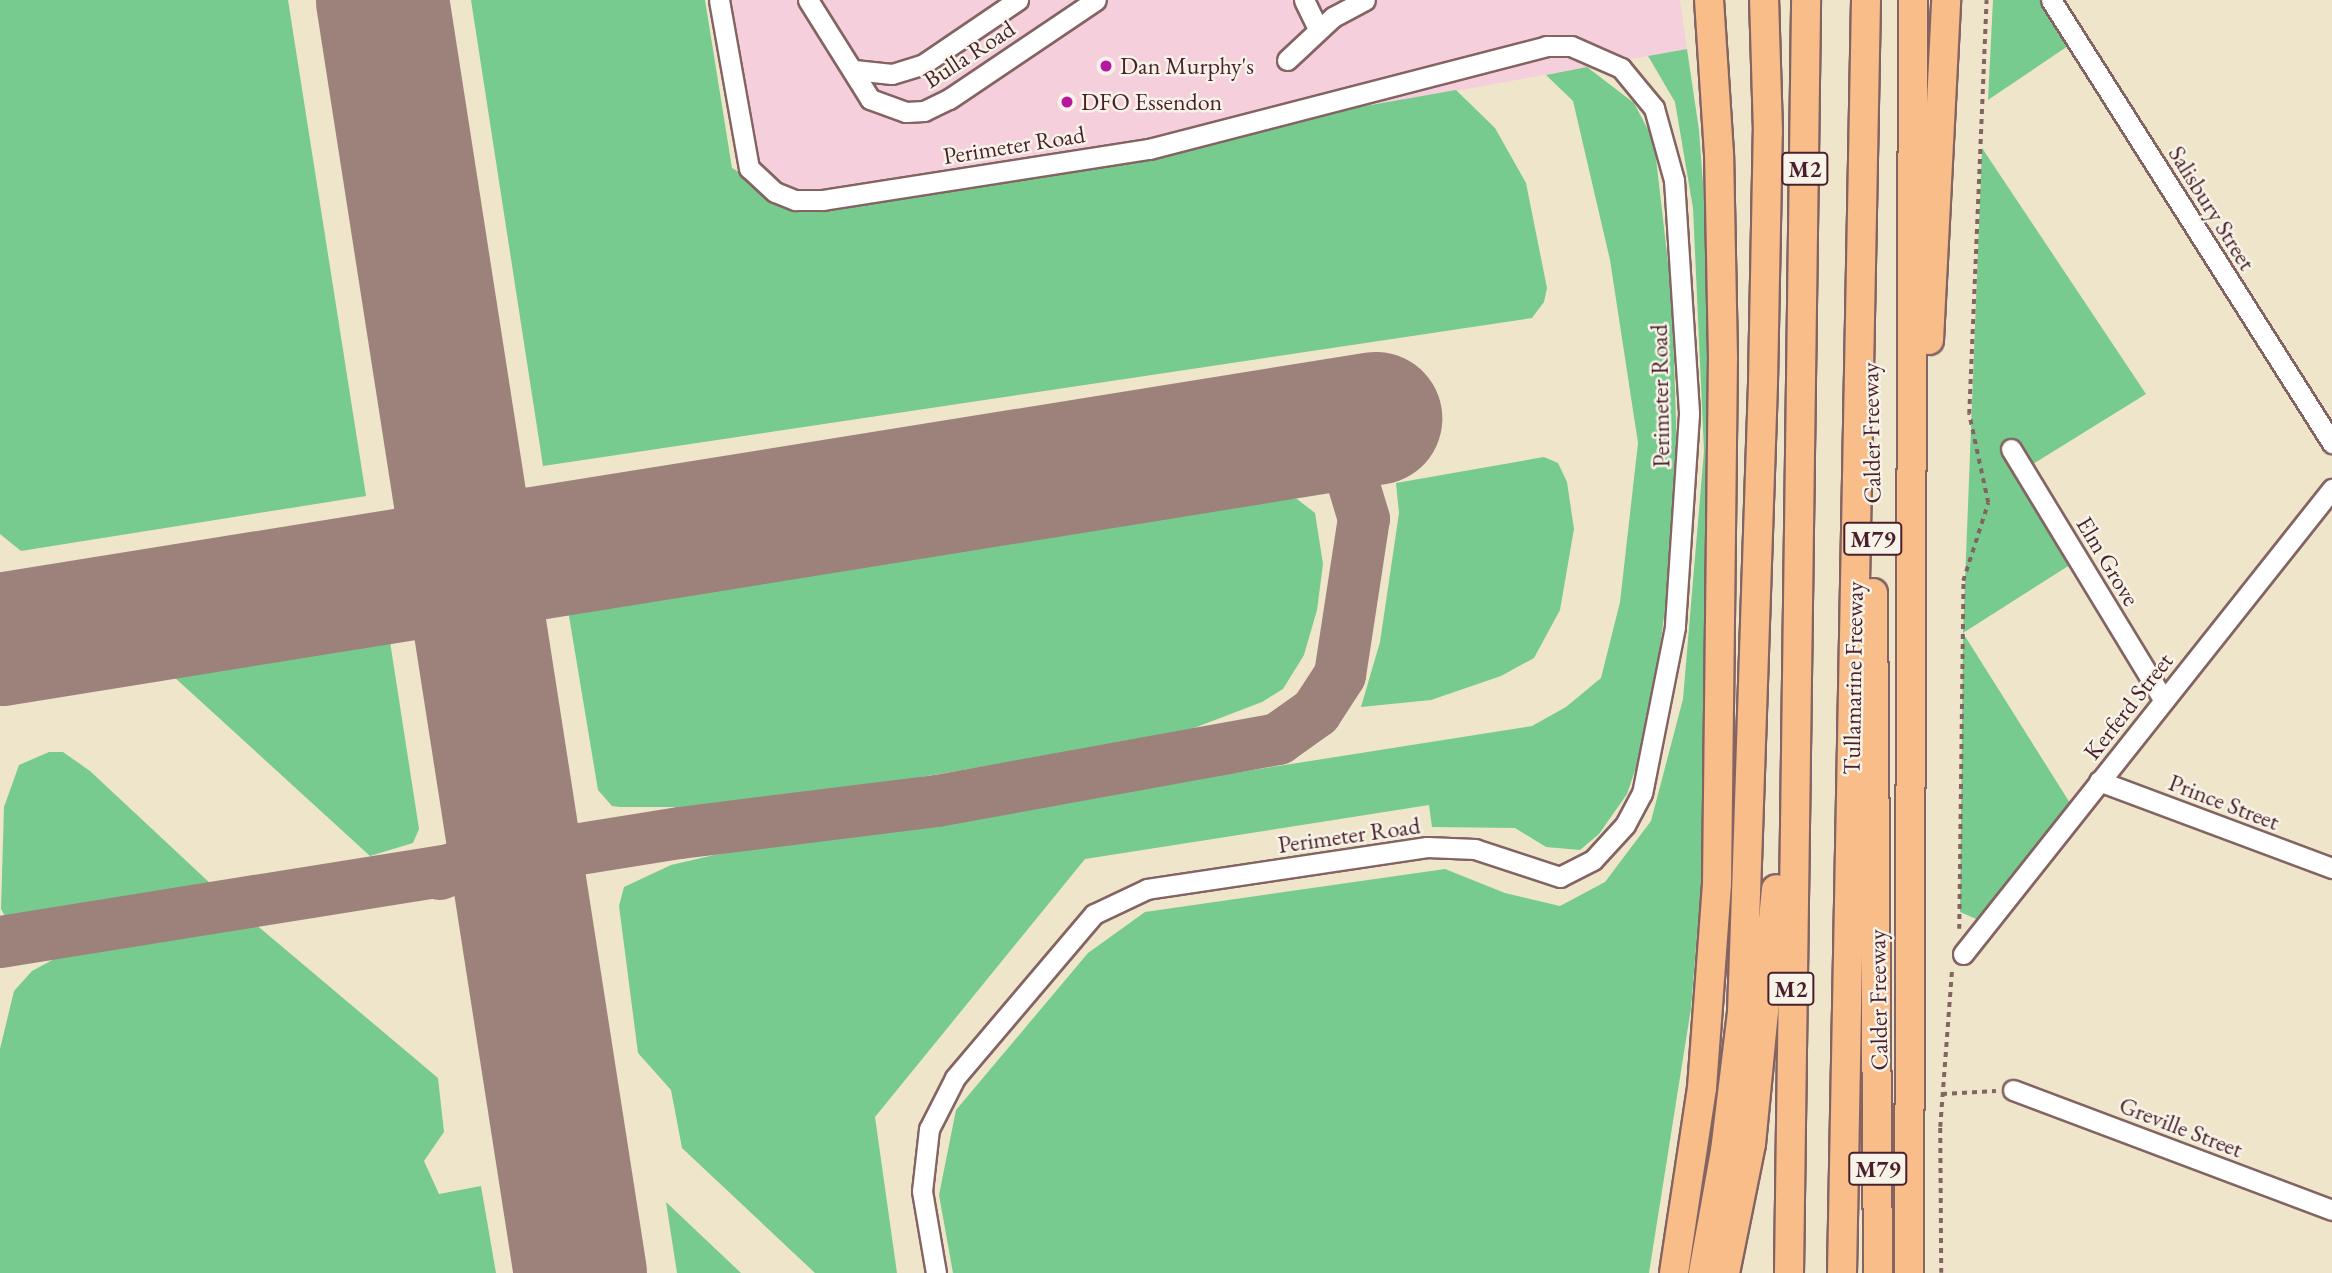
<!DOCTYPE html>
<style>
body{margin:0}
#map{position:relative;width:2332px;height:1273px;overflow:hidden;background:#efe5ca;font-family:"EB Garamond",serif}
div>[style]{position:absolute}
[style*='--x']{left:calc(var(--x)*1px);top:calc(var(--y)*1px);width:calc(var(--w)*1px);rotate:calc(var(--a)*1deg)}
.built>*{inset:0;background:#f5cfdb}
.green>*{inset:0;background:#78cb8e}
.taxiway>*{height:52px;margin:-26px;padding:0 26px;transform-origin:26px;border-radius:26px;background:#9c827a}
.runway>*{height:133px;margin:-66.5px;padding:0 66.5px;transform-origin:66.5px;border-radius:66.5px;background:#9c827a}
.path>*{height:3.5px;margin-top:-1.75px;transform-origin:0;background:repeating-linear-gradient(90deg,#846463 0 5px,transparent 0 10px)}
.roads{filter:drop-shadow(2px 0 #846463) drop-shadow(-2px 0 #846463) drop-shadow(0 2px #846463) drop-shadow(0 -2px #846463)}
.minor>*{height:19px;margin:-9.5px;padding:0 9.5px;transform-origin:9.5px;border-radius:9.5px;background:#fff}
.highway>*{height:28px;margin:-14px;padding:0 14px;transform-origin:14px;border-radius:14px;background:#f8bd89}
.dots>*{width:19px;height:19px;translate:-50% -50%;box-sizing:border-box;border:4px solid #f7f3e8;border-radius:50%}
span{translate:-50% -50%;white-space:nowrap;text-align:center;line-height:1.15;-webkit-text-stroke:5px #f7f3e8;paint-order:stroke}
.shield-label span{padding:2px 5px;background:#f7f3e8;border:2px solid;border-radius:5px;-webkit-text-stroke-width:0}
.shield-label{font-size:23px;color:#4a1f2b;font-weight:700}
.street-label{font-size:24px;color:#4a1f2b}
.poi-label{font-size:24px;color:#4a1f2b}
.left{translate:0 -50%;text-align:left}
</style>
<div id="map">
<div class="built">
<i style="clip-path:polygon(726px 0,1680px 0,1687px 49px,1328px 114px,802px 194px,753px 162px)"></i>
</div>
<div class="green">
<i style="clip-path:polygon(0 0,288px 0,366px 496px,21px 551px,0 534px)"></i>
<i style="clip-path:polygon(471px 0,705px 0,732px 168px,798px 206px,1456px 90px,1495px 128px,1526px 183px,1547px 288px,1544px 302px,1532px 318px,543px 466px)"></i>
<i style="clip-path:polygon(1993px 0,2040px 0,2068px 46px,1988px 100px)"></i>
<i style="clip-path:polygon(1687px 49px,1699px 130px,1712px 305px,1708px 798px,1691px 1008px,1649px 1273px,953px 1273px,939px 1195px,956px 1110px,1088px 953px,1145px 912px,1445px 869px,1505px 893px,1560px 906px,1605px 882px,1651px 821px,1683px 699px,1704px 451px,1693px 208px,1675px 102px,1648px 56px)"></i>
<i style="clip-path:polygon(1587px 67px,1634px 103px,1654px 141px,1672px 297px,1677px 452px,1668px 587px,1649px 729px,1627px 794px,1599px 834px,1580px 850px,1546px 847px,1515px 828px,1432px 827px,1429px 805px,1085px 859px,875px 1117px,897px 1273px,815px 1273px,682px 1148px,671px 1090px,638px 1053px,619px 906px,624px 887px,671px 865px,714px 855px,1532px 726px,1566px 707px,1601px 678px,1620px 602px,1638px 443px,1610px 260px,1573px 101px,1546px 75px)"></i>
<i style="clip-path:polygon(1982px 148px,2146px 394px,2033px 464px,2073px 563px,1963px 633px,2070px 803px,1981px 921px,1960px 912px,1963px 633px)"></i>
<i style="clip-path:polygon(1544px 457px,1558px 463px,1567px 482px,1574px 529px,1560px 610px,1534px 658px,1501px 676px,1431px 700px,1361px 707px,1380px 642px,1399px 513px,1396px 483px)"></i>
<i style="clip-path:polygon(1286px 497px,1297px 499px,1315px 513px,1323px 564px,1317px 610px,1304px 655px,1283px 689px,1262px 702px,1181px 733px,898px 781px,694px 807px,620px 807px,612px 806px,598px 790px,567px 604px)"></i>
<i style="clip-path:polygon(389px 635px,419px 829px,413px 843px,370px 856px,162px 666px)"></i>
<i style="clip-path:polygon(49px 752px,63px 752px,90px 771px,211px 884px,6px 918px,1px 909px,4px 807px,19px 765px)"></i>
<i style="clip-path:polygon(254px 923px,438px 1078px,444px 1132px,424px 1161px,439px 1194px,481px 1186px,496px 1273px,0 1273px,0 1049px,14px 991px,32px 971px,56px 958px,124px 942px)"></i>
<i style="clip-path:polygon(666px 1202px,741px 1273px,677px 1273px)"></i>
</div>
<div class="taxiway">
<i style="--x:440;--y:874;--w:24;--a:-22"></i>
<i style="--x:462;--y:865;--w:32;--a:-44"></i>
<i style="--x:485;--y:843;--w:33;--a:-61"></i>
<i style="--x:501;--y:814;--w:25;--a:-81"></i>
<i style="--x:0;--y:942;--w:689;--a:-9.11"></i>
<i style="--x:680;--y:833;--w:259;--a:-7.1"></i>
<i style="--x:937;--y:801;--w:347;--a:-10.3"></i>
<i style="--x:1278;--y:739;--w:47;--a:-35.4"></i>
<i style="--x:1316;--y:712;--w:44;--a:-57"></i>
<i style="--x:1340;--y:675;--w:158;--a:-81.3"></i>
<i style="--x:1364;--y:519;--w:52;--a:-106.7"></i>
<i style="--x:1349;--y:469;--w:44;--a:-140.5"></i>
<i style="--x:1315;--y:441;--w:19;--a:-164"></i>
<i style="--x:1297;--y:436;--w:74;--a:175.4"></i>
</div>
<div class="runway">
<i style="--x:382;--y:0;--w:1288;--a:81.16"></i>
<i style="--x:0;--y:639;--w:1393;--a:-9.13"></i>
</div>
<div class="path">
<i style="--x:1959;--y:929;--w:348;--a:-89.3"></i>
<i style="--x:1963;--y:581;--w:82;--a:-72.2"></i>
<i style="--x:1988;--y:503;--w:91;--a:-102.1"></i>
<i style="--x:1969;--y:414;--w:414;--a:-87.6"></i>
<i style="--x:1942;--y:1094;--w:54;--a:-3.2"></i>
<i style="--x:1941;--y:1273;--w:146;--a:-90.4"></i>
<i style="--x:1940;--y:1127;--w:159;--a:-85.7"></i>
</div>
<div class="roads">
<div class="minor">
<i style="--x:719;--y:0;--w:171;--a:79.9"></i>
<i style="--x:749;--y:168;--w:35;--a:43"></i>
<i style="--x:775;--y:192;--w:22;--a:22"></i>
<i style="--x:795;--y:200;--w:28;--a:0"></i>
<i style="--x:823;--y:200;--w:330;--a:-8.9"></i>
<i style="--x:1149;--y:149;--w:410;--a:-14.5"></i>
<i style="--x:1546;--y:46;--w:25;--a:0"></i>
<i style="--x:1571;--y:46;--w:55;--a:23.7"></i>
<i style="--x:1621;--y:68;--w:52;--a:50.5"></i>
<i style="--x:1654;--y:108;--w:75;--a:74.5"></i>
<i style="--x:1674;--y:180;--w:234;--a:86.3"></i>
<i style="--x:1689;--y:414;--w:213;--a:93.8"></i>
<i style="--x:1675;--y:627;--w:169;--a:101.2"></i>
<i style="--x:1642;--y:793;--w:36;--a:118"></i>
<i style="--x:1625;--y:825;--w:47;--a:132.4"></i>
<i style="--x:1593;--y:860;--w:37;--a:153"></i>
<i style="--x:1560;--y:877;--w:89;--a:-161.8"></i>
<i style="--x:1475;--y:849;--w:48;--a:-177.6"></i>
<i style="--x:1427;--y:847;--w:283;--a:171.5"></i>
<i style="--x:1147;--y:889;--w:59;--a:154.7"></i>
<i style="--x:1094;--y:914;--w:215;--a:130.3"></i>
<i style="--x:955;--y:1078;--w:57;--a:117"></i>
<i style="--x:929;--y:1129;--w:62;--a:96.4"></i>
<i style="--x:922;--y:1191;--w:83;--a:80.3"></i>
<i style="--x:808;--y:0;--w:117;--a:57.9"></i>
<i style="--x:870;--y:99;--w:38;--a:20"></i>
<i style="--x:906;--y:112;--w:18;--a:-3"></i>
<i style="--x:924;--y:111;--w:28;--a:-26"></i>
<i style="--x:949;--y:99;--w:177;--a:-34"></i>
<i style="--x:1304;--y:0;--w:32;--a:64"></i>
<i style="--x:2051;--y:0;--w:525;--a:57.61"></i>
<i style="--x:1287;--y:60;--w:63;--a:-43.1"></i>
<i style="--x:1333;--y:17;--w:36;--a:-28"></i>
<i style="--x:854;--y:70;--w:38;--a:6"></i>
<i style="--x:892;--y:74;--w:31;--a:-17"></i>
<i style="--x:922;--y:65;--w:116;--a:-34.1"></i>
<i style="--x:2011;--y:449;--w:293;--a:58.7"></i>
<i style="--x:2099;--y:781;--w:249;--a:20.5"></i>
<i style="--x:1963;--y:954;--w:594;--a:-51.57"></i>
<i style="--x:2013;--y:1090;--w:341;--a:20.6"></i>
</div>
<div class="highway">
<i style="--x:1929;--y:340;--w:340;--a:-87.1"></i>
<i style="--x:1873;--y:593;--w:680;--a:89.58"></i>
<i style="--x:1674;--y:1273;--w:187;--a:-81.4"></i>
<i style="--x:1702;--y:1088;--w:205;--a:-85.8"></i>
<i style="--x:1717;--y:884;--w:526;--a:-89.35"></i>
<i style="--x:1723;--y:358;--w:204;--a:-91.1"></i>
<i style="--x:1719;--y:154;--w:154;--a:-93.7"></i>
<i style="--x:1703;--y:1273;--w:124;--a:-79.8"></i>
<i style="--x:1725;--y:1151;--w:139;--a:-83"></i>
<i style="--x:1742;--y:1013;--w:631;--a:-88.09"></i>
<i style="--x:1763;--y:382;--w:250;--a:-88.9"></i>
<i style="--x:1768;--y:132;--w:132;--a:-91.7"></i>
<i style="--x:1725;--y:1273;--w:132;--a:-78.6"></i>
<i style="--x:1751;--y:1144;--w:256;--a:-84.4"></i>
<i style="--x:1789;--y:1273;--w:1273;--a:-89.23"></i>
<i style="--x:1842;--y:1273;--w:1273;--a:-88.92"></i>
<i style="--x:1909;--y:1273;--w:1273;--a:-89.82"></i>
</div>
</div>
<div class="dots">
<i style="left:1106px;top:66px;background:#b5179e"></i>
<i style="left:1067px;top:102px;background:#b5179e"></i>
</div>
<div class="shield-label">
<span style="left:1805px;top:169px">M2</span>
<span style="left:1873px;top:539px">M79</span>
<span style="left:1791px;top:989px">M2</span>
<span style="left:1878px;top:1169px">M79</span>
</div>
<div class="street-label">
<span style="left:969px;top:54px;rotate:-33deg">Bulla Road</span>
<span style="left:1014px;top:145px;rotate:-9deg">Perimeter Road</span>
<span style="left:2212px;top:208px;rotate:58deg">Salisbury Street</span>
<span style="left:1660px;top:396px;rotate:-91deg">Perimeter Road</span>
<span style="left:1871px;top:433px;rotate:-91deg">Calder Freeway</span>
<span style="left:2108px;top:561px;rotate:59deg">Elm Grove</span>
<span style="left:1853px;top:678px;rotate:-89deg">Tullamarine Freeway</span>
<span style="left:2128px;top:706px;rotate:-52deg">Kerferd Street</span>
<span style="left:2224px;top:802px;rotate:21deg">Prince Street</span>
<span style="left:1349px;top:835px;rotate:-8deg">Perimeter Road</span>
<span style="left:1878px;top:1000px;rotate:-91deg">Calder Freeway</span>
<span style="left:2181px;top:1127px;rotate:21deg">Greville Street</span>
</div>
<div class="poi-label">
<span class="left" style="left:1120px;top:66px">Dan Murphy's</span>
<span class="left" style="left:1081px;top:102px">DFO Essendon</span>
</div>
</div>
